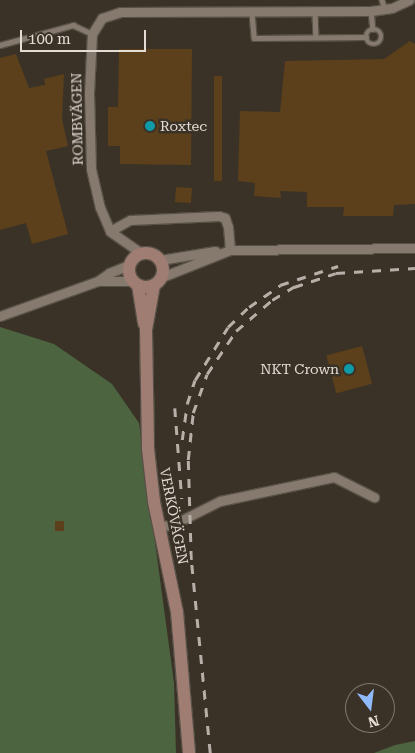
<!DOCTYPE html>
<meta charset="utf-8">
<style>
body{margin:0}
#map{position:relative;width:415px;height:753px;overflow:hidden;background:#3b3227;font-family:"Roboto Serif",serif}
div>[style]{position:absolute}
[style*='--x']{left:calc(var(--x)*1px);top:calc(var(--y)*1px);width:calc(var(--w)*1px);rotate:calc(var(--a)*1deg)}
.green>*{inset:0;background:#4c6440}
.building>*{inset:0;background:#5b401b;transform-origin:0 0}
.roads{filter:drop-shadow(1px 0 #585147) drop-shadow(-1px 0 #585147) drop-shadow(0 1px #585147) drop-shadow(0 -1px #585147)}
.service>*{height:4.5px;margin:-2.25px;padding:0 2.25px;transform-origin:2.25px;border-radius:2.25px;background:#857a6d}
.service>.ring{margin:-2.25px;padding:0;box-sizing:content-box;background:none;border:4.5px solid #857a6d;border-radius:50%}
.minor>*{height:9px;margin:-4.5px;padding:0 4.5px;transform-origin:4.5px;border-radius:4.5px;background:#857a6d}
.secondary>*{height:12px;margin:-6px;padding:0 6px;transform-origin:6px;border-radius:6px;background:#9f7d73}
.secondary>.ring{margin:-6px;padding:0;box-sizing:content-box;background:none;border:12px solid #9f7d73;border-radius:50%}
.rail>*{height:2.5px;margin-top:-1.25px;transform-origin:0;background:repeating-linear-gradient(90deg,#b7b0a8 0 9px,transparent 0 18px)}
.dots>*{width:14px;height:14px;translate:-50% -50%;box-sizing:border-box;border:2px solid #3b3227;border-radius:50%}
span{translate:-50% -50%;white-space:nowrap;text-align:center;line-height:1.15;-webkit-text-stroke:5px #3b3227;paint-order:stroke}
.street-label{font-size:14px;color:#e3ddd6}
.poi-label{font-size:14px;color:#e3ddd6}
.left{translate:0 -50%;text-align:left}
.right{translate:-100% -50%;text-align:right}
.north{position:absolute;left:345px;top:683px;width:50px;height:50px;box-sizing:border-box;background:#3b3227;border:1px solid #7e766d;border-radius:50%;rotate:165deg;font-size:14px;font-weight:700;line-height:20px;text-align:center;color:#e3ddd6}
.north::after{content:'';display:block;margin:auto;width:18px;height:22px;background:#90b8fd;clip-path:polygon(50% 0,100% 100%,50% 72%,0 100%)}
.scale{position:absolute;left:20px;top:30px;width:126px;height:22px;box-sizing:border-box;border:2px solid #e3ddd6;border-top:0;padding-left:6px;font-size:15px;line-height:18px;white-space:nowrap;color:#e3ddd6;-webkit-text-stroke:4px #3b3227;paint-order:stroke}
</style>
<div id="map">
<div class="green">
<i style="clip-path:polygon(0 327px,54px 344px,112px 384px,139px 423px,174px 683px,176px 753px,0 753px)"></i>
<i style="clip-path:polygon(415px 741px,415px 753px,374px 753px,395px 745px)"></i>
</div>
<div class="building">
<i style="clip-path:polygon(410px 41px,415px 44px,415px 204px,394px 205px,393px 216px,343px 216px,344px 207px,307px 207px,307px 192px,280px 191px,281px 198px,254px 196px,255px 183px,238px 181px,240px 111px,280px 112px,285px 61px,384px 59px)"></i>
<i style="clip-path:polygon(119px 49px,192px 49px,191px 165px,120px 164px,120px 146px,108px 146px,108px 107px,118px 107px)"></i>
<i style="clip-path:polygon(16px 54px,29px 88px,45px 85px,44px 79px,64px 74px,62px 119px,68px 146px,46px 151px,68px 234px,32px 244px,26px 223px,0 230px,0 58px)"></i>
<i style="left:214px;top:76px;width:8px;height:105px"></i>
<i style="left:176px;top:187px;width:16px;height:15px;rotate:4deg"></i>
<i style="left:362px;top:346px;width:39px;height:37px;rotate:75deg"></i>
<i style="left:55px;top:521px;width:9px;height:10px"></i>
</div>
<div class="roads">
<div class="service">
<i style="--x:382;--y:0;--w:10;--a:73"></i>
<i style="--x:371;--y:11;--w:18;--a:84"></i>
<i style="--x:315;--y:12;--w:25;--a:88"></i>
<i style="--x:252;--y:13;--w:25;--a:85"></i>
<i style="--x:254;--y:38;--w:112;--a:-0.5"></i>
<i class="ring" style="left:366px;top:29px;width:11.5px;height:11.5px"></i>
<i style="--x:0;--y:45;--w:76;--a:-15.3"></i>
<i style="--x:73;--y:25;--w:21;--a:25"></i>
</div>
<div class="minor">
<i style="--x:110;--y:231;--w:23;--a:-29"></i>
<i style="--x:130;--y:220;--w:89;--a:-2.6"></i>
<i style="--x:219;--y:216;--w:6;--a:18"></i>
<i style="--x:225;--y:218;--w:9;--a:72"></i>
<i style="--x:228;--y:227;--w:23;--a:85"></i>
<i style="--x:141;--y:253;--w:38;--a:-145"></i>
<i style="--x:110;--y:231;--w:25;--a:-113"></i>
<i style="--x:100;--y:208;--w:40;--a:-103"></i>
<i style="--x:91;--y:169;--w:76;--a:-91.5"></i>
<i style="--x:89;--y:93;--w:59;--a:-87.1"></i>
<i style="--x:92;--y:34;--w:19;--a:-58"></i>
<i style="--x:102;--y:18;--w:19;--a:-18"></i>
<i style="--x:120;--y:12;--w:251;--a:-0.2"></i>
<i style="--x:371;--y:11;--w:21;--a:-8"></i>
<i style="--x:392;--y:8;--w:19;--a:-25"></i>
<i style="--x:160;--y:260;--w:56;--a:-9.3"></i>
<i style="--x:162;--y:277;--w:73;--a:-21.7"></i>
<i style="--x:230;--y:250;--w:185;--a:-0.6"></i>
<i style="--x:98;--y:281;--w:35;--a:0"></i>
<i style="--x:0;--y:316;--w:104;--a:-19.7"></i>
<i style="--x:98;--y:281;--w:14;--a:-36"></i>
<i style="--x:109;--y:273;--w:22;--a:-22"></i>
<i style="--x:159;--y:526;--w:13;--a:-4"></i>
<i style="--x:172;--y:525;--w:54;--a:-26.6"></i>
<i style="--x:220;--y:501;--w:116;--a:-11.9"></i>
<i style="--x:334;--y:477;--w:45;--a:26.6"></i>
</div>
<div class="secondary">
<i class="ring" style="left:129px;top:253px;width:22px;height:22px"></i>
<i style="--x:138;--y:285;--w:39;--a:81"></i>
<i style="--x:154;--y:285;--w:46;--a:100.1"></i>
<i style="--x:146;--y:330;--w:119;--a:89"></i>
<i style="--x:148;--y:449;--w:53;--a:83.5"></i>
<i style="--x:154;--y:502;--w:112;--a:78.2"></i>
<i style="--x:177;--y:612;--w:142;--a:85.1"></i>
</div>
</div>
<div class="rail">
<i style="--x:175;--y:408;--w:91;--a:85.6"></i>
<i style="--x:182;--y:440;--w:36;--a:-82"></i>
<i style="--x:187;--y:404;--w:25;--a:-72"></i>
<i style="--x:195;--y:380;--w:62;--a:-58.1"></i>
<i style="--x:228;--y:327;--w:29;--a:-44"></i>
<i style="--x:249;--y:307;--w:38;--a:-35"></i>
<i style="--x:280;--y:285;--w:61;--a:-18.1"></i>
<i style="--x:210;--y:753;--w:194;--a:-95.6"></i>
<i style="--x:191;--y:560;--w:100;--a:-91.7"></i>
<i style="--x:188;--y:460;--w:47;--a:-83.9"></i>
<i style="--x:193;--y:413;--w:41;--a:-70.3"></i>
<i style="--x:207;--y:374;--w:52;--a:-56"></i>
<i style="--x:236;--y:331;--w:48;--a:-40.7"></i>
<i style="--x:272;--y:300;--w:26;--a:-31"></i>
<i style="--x:294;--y:287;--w:44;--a:-18.4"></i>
<i style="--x:336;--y:273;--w:79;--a:-3.6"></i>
</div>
<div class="dots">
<i style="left:150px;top:126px;background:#0f9aa8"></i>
<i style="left:349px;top:369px;background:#0f9aa8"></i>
</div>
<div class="street-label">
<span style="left:77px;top:119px;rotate:-91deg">ROMBVÄGEN</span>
<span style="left:174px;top:516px;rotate:79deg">VERKÖVÄGEN</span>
</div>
<div class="poi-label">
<span class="left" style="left:160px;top:126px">Roxtec</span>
<span class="right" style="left:339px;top:369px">NKT Crown</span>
</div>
<div class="north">N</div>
<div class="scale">100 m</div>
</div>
